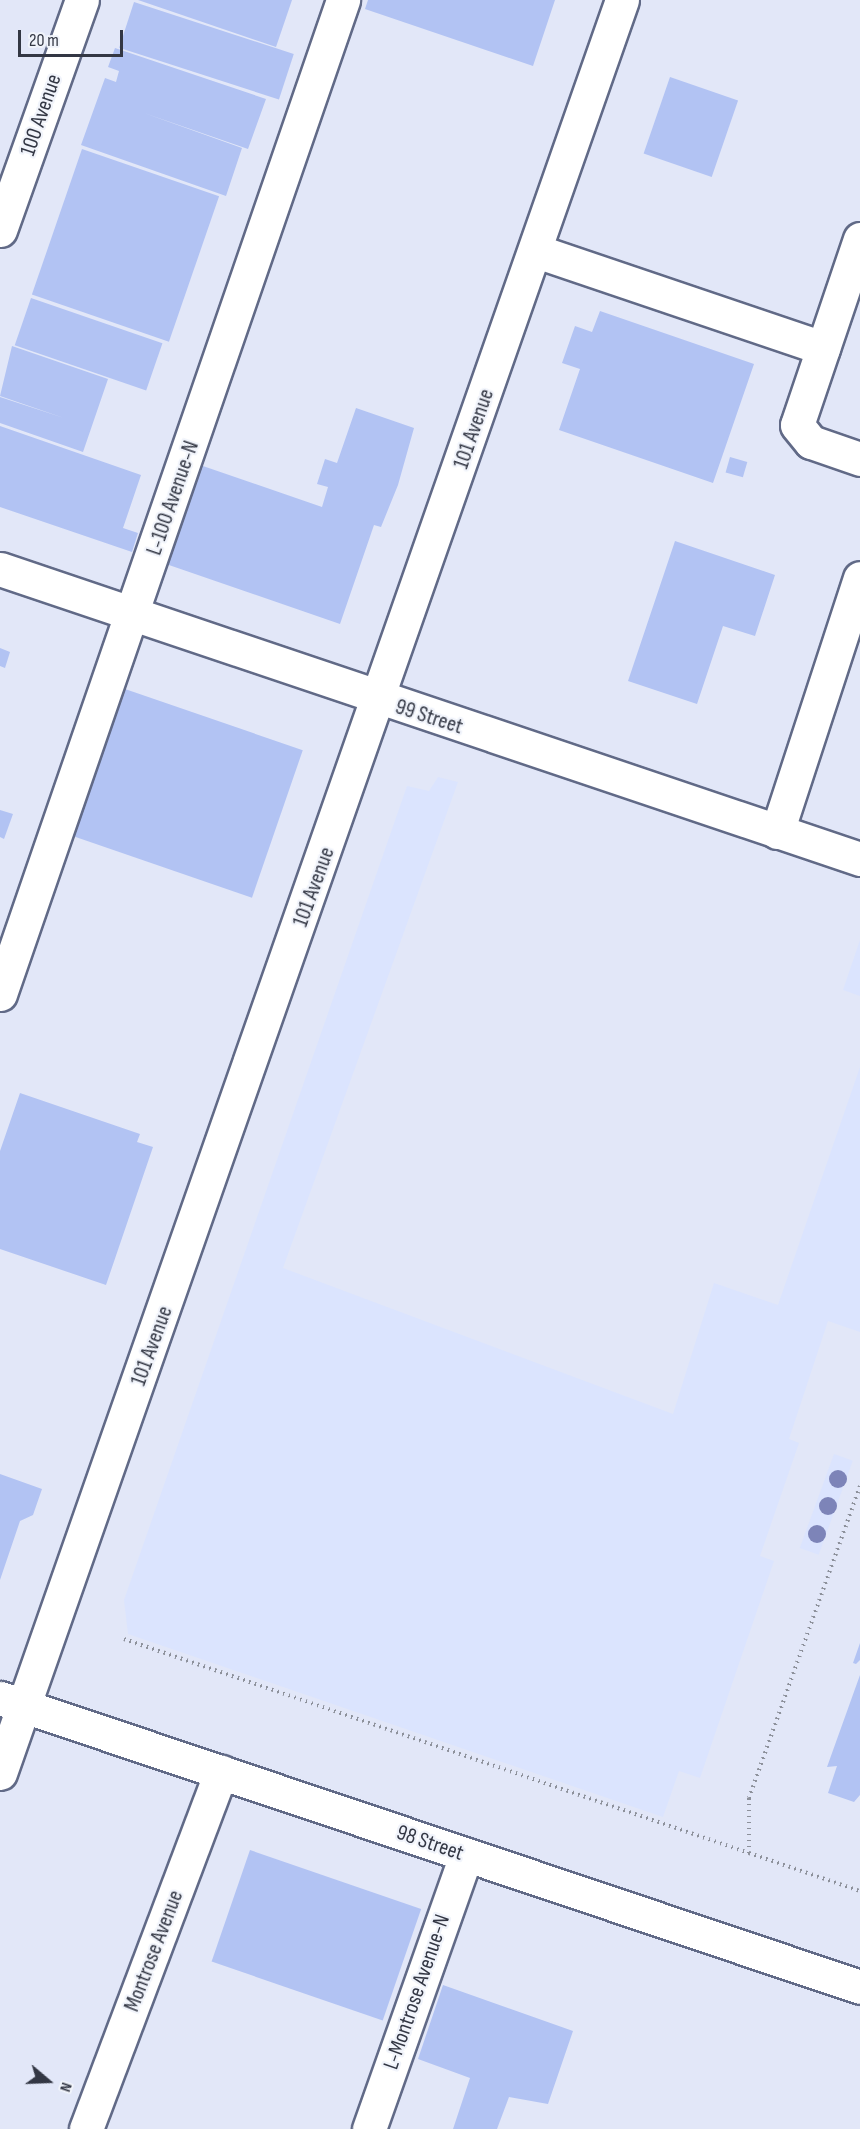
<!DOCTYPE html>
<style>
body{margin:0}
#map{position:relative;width:860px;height:2129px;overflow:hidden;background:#f1f4fb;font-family:"Sofia Sans Condensed",sans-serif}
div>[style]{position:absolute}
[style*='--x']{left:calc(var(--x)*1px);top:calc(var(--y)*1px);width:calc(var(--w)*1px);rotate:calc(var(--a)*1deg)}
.built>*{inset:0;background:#e2e7f8;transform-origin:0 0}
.green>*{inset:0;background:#dbe4fe;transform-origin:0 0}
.building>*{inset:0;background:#b2c3f3;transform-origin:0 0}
.path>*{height:4px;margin-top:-2px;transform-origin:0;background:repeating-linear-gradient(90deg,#8d919b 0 1.5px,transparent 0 6px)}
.roads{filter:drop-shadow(2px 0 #616a87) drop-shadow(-2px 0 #616a87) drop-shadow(0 2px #616a87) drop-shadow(0 -2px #616a87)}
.minor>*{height:33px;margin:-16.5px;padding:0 16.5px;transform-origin:16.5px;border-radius:16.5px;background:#fff}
.major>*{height:33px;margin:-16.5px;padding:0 16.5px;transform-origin:16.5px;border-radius:16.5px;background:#fff}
.trees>*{width:18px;height:18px;margin:-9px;border-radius:50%;background:#7d84b8}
span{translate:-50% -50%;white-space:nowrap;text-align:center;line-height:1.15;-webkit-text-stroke:4.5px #f1f4fb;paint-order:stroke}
.street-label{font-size:22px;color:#333744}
.north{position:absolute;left:18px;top:2051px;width:60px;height:60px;-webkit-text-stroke:4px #f1f4fb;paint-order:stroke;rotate:109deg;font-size:16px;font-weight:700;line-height:24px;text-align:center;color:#333744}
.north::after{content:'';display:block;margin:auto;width:21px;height:27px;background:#333744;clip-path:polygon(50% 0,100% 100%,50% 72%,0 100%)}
.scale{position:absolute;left:18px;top:30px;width:105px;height:27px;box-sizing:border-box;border:3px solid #333744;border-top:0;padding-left:8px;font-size:18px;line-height:21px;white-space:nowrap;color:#333744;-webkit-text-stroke:4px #f1f4fb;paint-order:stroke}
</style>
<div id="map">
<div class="built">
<i style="left:0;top:0;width:860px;height:2129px"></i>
</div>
<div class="green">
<i style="clip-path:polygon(438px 777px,458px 782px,283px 1268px,673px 1414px,714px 1283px,778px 1305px,860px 1067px,860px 1332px,828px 1321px,789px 1439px,799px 1443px,760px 1556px,774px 1561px,700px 1778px,679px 1771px,663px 1817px,128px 1634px,124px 1600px,407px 786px,429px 791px)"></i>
<i style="clip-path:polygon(860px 940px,860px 996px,843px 990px)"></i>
<i style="left:834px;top:1454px;width:20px;height:100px;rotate:20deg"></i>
</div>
<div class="building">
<i style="clip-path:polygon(138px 0,292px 0,276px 47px)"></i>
<i style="clip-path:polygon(368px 0,555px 0,533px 66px,365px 9px)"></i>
<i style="left:134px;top:2px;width:168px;height:48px;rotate:18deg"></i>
<i style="clip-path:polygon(115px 48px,266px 99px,248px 149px,144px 113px,242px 148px,226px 196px,81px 145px,105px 78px,116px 82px,119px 71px,108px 67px)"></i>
<i style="left:670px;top:77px;width:72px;height:81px;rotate:19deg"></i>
<i style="left:82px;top:149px;width:145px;height:154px;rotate:19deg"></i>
<i style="left:31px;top:298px;width:139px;height:50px;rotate:19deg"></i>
<i style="clip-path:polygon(600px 311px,754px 364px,713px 483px,559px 430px,580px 369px,562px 363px,575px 326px,592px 332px)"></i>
<i style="clip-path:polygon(12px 346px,108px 379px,83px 452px,0 423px,0 397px,64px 418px,0 396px)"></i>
<i style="clip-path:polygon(356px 408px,414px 428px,398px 485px,381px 527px,374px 525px,340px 624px,166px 564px,200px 465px,322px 507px,328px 487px,317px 484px,325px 459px,337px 463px)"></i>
<i style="clip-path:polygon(0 426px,141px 475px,123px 528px,138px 533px,132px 552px,0 507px)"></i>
<i style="left:730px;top:457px;width:18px;height:16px;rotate:16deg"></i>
<i style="clip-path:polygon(675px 541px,775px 575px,755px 636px,723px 626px,697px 704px,628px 681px)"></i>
<i style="clip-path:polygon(0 648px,10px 652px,5px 668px,0 666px)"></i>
<i style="left:125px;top:689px;width:188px;height:156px;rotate:19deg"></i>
<i style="clip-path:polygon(0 810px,13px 814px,4px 839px,0 837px)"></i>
<i style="clip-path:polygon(20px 1093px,140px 1134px,137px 1142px,153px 1147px,106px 1285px,0 1249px,0 1151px)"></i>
<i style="clip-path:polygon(0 1474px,42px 1489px,33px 1515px,20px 1521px,0 1580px)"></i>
<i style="clip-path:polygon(860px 1643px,860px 1660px,856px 1664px,853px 1663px)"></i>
<i style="clip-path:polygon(860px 1675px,860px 1795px,854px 1802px,828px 1793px,837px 1766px,827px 1767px)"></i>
<i style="left:250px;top:1850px;width:181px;height:118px;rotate:19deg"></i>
<i style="clip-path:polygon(443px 1985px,573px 2031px,548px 2104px,509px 2097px,497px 2129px,453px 2129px,470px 2078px,418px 2059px)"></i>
</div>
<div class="path">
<i style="--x:860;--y:1486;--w:331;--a:109.6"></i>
<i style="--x:749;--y:1798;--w:55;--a:90"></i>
<i style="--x:749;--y:1853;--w:117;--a:18.9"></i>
<i style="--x:124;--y:1639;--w:661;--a:18.9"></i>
</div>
<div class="roads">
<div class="minor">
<i style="--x:860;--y:239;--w:196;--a:108.7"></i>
<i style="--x:797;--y:425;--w:22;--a:51"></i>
<i style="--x:811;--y:442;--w:52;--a:19.1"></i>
<i style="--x:536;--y:251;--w:303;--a:18.7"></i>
<i style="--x:0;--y:569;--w:908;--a:18.63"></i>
<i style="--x:777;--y:832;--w:267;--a:-71.9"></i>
<i style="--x:0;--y:994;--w:1052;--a:-70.96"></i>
<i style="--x:0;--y:1773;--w:1879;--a:-70.67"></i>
<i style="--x:86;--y:2129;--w:382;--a:-69.3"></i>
<i style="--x:369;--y:2129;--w:291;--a:-70.5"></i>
</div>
<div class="major">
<i style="--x:0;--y:230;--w:244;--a:-70.4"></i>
<i style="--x:0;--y:1698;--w:907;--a:18.57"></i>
</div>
</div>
<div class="trees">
<i style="left:838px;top:1479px"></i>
<i style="left:828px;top:1506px"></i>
<i style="left:817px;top:1534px"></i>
</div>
<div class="street-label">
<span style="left:41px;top:115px;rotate:-71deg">100 Avenue</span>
<span style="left:474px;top:429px;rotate:-71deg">101 Avenue</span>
<span style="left:173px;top:498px;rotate:-71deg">L-100 Avenue-N</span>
<span style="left:429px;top:717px;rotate:18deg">99 Street</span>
<span style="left:314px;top:887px;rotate:-70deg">101 Avenue</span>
<span style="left:152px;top:1346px;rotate:-70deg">101 Avenue</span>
<span style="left:430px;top:1843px;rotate:19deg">98 Street</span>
<span style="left:154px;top:1951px;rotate:-69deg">Montrose Avenue</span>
<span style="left:417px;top:1992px;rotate:-71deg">L-Montrose Avenue-N</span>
</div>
<div class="north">N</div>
<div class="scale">20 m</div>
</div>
